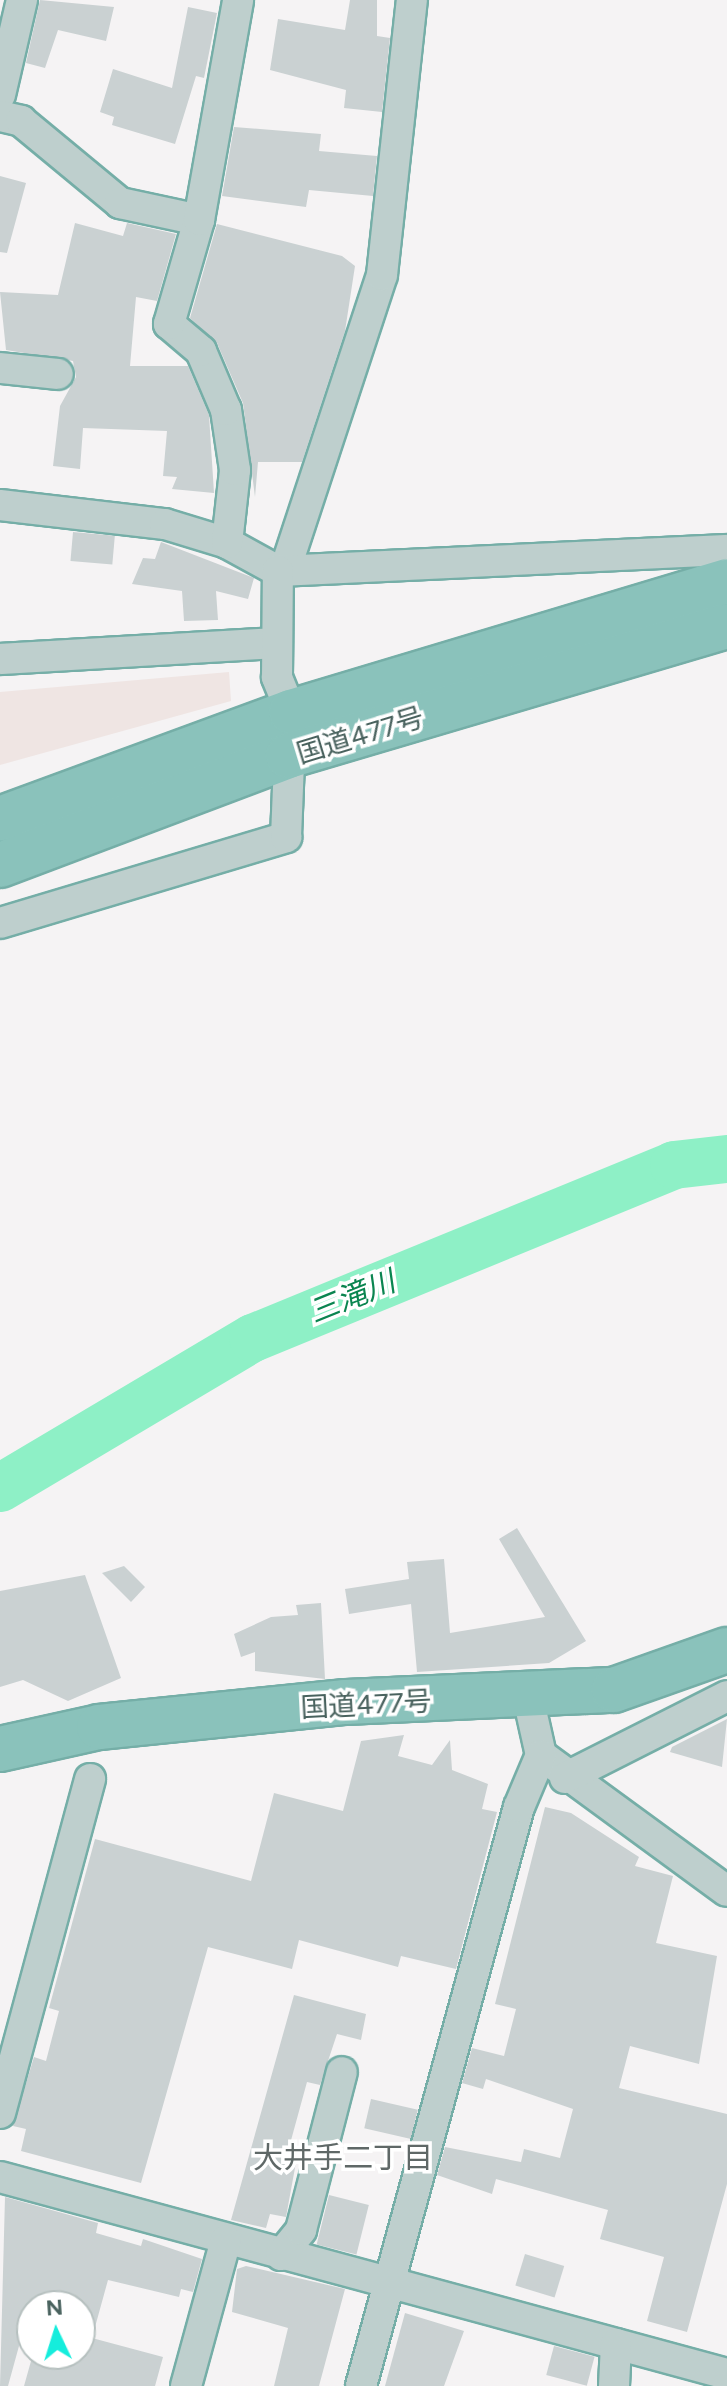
<!DOCTYPE html>
<meta charset="utf-8">
<style>
body{margin:0}
#map{position:relative;width:727px;height:2386px;overflow:hidden;background:#f5f3f4;font-family:Figtree,"Noto Sans JP",sans-serif}
div>[style]{position:absolute}
[style*='--x']{left:calc(var(--x)*1px);top:calc(var(--y)*1px);width:calc(var(--w)*1px);rotate:calc(var(--a)*1deg)}
.commercial>*{inset:0;background:#efe5e3}
.river>*{height:48px;margin:-24px;padding:0 24px;transform-origin:24px;border-radius:24px;background:#8ef0c6}
.building>*{inset:0;background:#cad1d2;transform-origin:0 0}
.roads{filter:drop-shadow(2px 0 #75aea7) drop-shadow(-2px 0 #75aea7) drop-shadow(0 2px #75aea7) drop-shadow(0 -2px #75aea7)}
.minor>*{height:30px;margin:-15px;padding:0 15px;transform-origin:15px;border-radius:15px;background:#becfcd}
.highway>*{height:44px;margin:-22px;padding:0 22px;transform-origin:22px;border-radius:22px;background:#8ac2bb}
span{translate:-50% -50%;white-space:nowrap;text-align:center;line-height:1.15;-webkit-text-stroke:7px #fff;paint-order:stroke}
.street-label{font-size:28px;color:#49625e}
.water-label{font-size:30px;color:#0a8550;font-style:italic}
.neighbourhood-label{font-size:30px;color:#5f6867}
.north{position:absolute;left:16px;top:2290px;width:80px;height:80px;box-sizing:border-box;background:#fff;border:2px solid #b6c0bf;border-radius:50%;rotate:356deg;font-size:22px;font-weight:700;line-height:32px;text-align:center;color:#49625e}
.north::after{content:'';display:block;margin:auto;width:28px;height:36px;background:#15eddc;clip-path:polygon(50% 0,100% 100%,50% 72%,0 100%)}
</style>
<div id="map">
<div class="commercial">
<i style="clip-path:polygon(229px 672px,231px 701px,0 765px,0 692px)"></i>
</div>
<div class="river">
<i style="--x:0;--y:1488;--w:294;--a:-30.7"></i>
<i style="--x:253;--y:1338;--w:455;--a:-22.3"></i>
<i style="--x:674;--y:1165;--w:53;--a:-6.5"></i>
</div>
<div class="building">
<i style="clip-path:polygon(40px 0,114px 7px,106px 41px,58px 30px,45px 68px,26px 63px)"></i>
<i style="clip-path:polygon(350px 0,377px 0,377px 36px,390px 38px,382px 112px,344px 108px,346px 90px,270px 70px,278px 19px,345px 30px)"></i>
<i style="clip-path:polygon(188px 7px,217px 13px,204px 78px,196px 76px,175px 144px,112px 125px,114px 117px,100px 112px,113px 69px,172px 88px)"></i>
<i style="clip-path:polygon(234px 127px,321px 134px,319px 151px,377px 156px,373px 196px,309px 190px,306px 207px,222px 196px)"></i>
<i style="clip-path:polygon(0 176px,26px 183px,7px 253px,0 252px)"></i>
<i style="clip-path:polygon(75px 223px,123px 236px,127px 223px,176px 234px,157px 301px,136px 297px,130px 366px,188px 366px,209px 415px,214px 493px,172px 489px,177px 477px,163px 476px,167px 431px,83px 428px,80px 469px,53px 466px,60px 406px,76px 377px,73px 361px,6px 350px,0 292px,58px 295px)"></i>
<i style="clip-path:polygon(217px 224px,342px 256px,355px 266px,345px 331px,302px 462px,258px 462px,255px 497px,243px 403px,217px 343px,190px 318px)"></i>
<i style="left:73px;top:532px;width:42px;height:29px;rotate:5deg"></i>
<i style="clip-path:polygon(161px 542px,254px 578px,248px 599px,216px 591px,218px 620px,184px 621px,182px 591px,132px 584px,143px 558px,155px 559px)"></i>
<i style="clip-path:polygon(517px 1528px,586px 1641px,549px 1663px,417px 1672px,411px 1604px,349px 1614px,345px 1589px,409px 1579px,407px 1562px,444px 1559px,450px 1633px,545px 1617px,499px 1539px)"></i>
<i style="clip-path:polygon(124px 1566px,145px 1587px,131px 1602px,102px 1573px)"></i>
<i style="clip-path:polygon(85px 1575px,121px 1678px,68px 1701px,23px 1680px,0 1687px,0 1591px)"></i>
<i style="clip-path:polygon(321px 1603px,325px 1679px,255px 1671px,255px 1652px,241px 1657px,234px 1634px,271px 1617px,298px 1615px,296px 1605px)"></i>
<i style="clip-path:polygon(727px 1719px,722px 1767px,670px 1752px,672px 1747px)"></i>
<i style="clip-path:polygon(404px 1735px,398px 1756px,432px 1765px,450px 1740px,452px 1770px,488px 1784px,482px 1809px,497px 1812px,456px 1969px,401px 1956px,398px 1967px,299px 1940px,292px 1969px,208px 1947px,141px 2183px,21px 2151px,26px 2129px,13px 2126px,34px 2057px,46px 2061px,59px 2011px,49px 2008px,95px 1839px,251px 1881px,274px 1793px,343px 1811px,361px 1741px)"></i>
<i style="clip-path:polygon(545px 1807px,571px 1813px,639px 1857px,635px 1866px,673px 1876px,656px 1943px,717px 1956px,699px 2064px,630px 2046px,619px 2088px,727px 2114px,727px 2184px,687px 2332px,647px 2321px,664px 2257px,600px 2239px,608px 2210px,496px 2179px,492px 2194px,437px 2175px,445px 2147px,521px 2162px,524px 2149px,560px 2158px,573px 2109px,486px 2079px,483px 2089px,462px 2083px,472px 2048px,504px 2056px,516px 2009px,495px 2004px)"></i>
<i style="clip-path:polygon(294px 1995px,366px 2014px,361px 2040px,337px 2034px,320px 2085px,307px 2082px,290px 2144px,299px 2146px,286px 2217px,270px 2214px,266px 2228px,231px 2220px)"></i>
<i style="left:371px;top:2099px;width:48px;height:30px;rotate:13deg"></i>
<i style="left:329px;top:2195px;width:41px;height:51px;rotate:14deg"></i>
<i style="clip-path:polygon(5px 2197px,98px 2223px,96px 2233px,141px 2246px,143px 2239px,202px 2259px,193px 2292px,181px 2289px,179px 2297px,108px 2280px,92px 2338px,163px 2357px,155px 2386px,24px 2386px,33px 2354px,80px 2354px,80px 2306px,30px 2306px,8px 2386px,0 2386px)"></i>
<i style="left:525px;top:2254px;width:41px;height:33px;rotate:17deg"></i>
<i style="clip-path:polygon(246px 2266px,345px 2289px,319px 2386px,274px 2386px,288px 2328px,232px 2312px,237px 2269px)"></i>
<i style="clip-path:polygon(405px 2313px,464px 2331px,444px 2386px,385px 2386px)"></i>
<i style="left:554px;top:2346px;width:42px;height:30px;rotate:15deg"></i>
</div>
<div class="roads">
<div class="minor">
<i style="--x:0;--y:95;--w:98;--a:-77"></i>
<i style="--x:0;--y:116;--w:22;--a:13"></i>
<i style="--x:21;--y:121;--w:129;--a:39.6"></i>
<i style="--x:120;--y:203;--w:81;--a:12.1"></i>
<i style="--x:0;--y:368;--w:58;--a:5.9"></i>
<i style="--x:0;--y:505;--w:166;--a:6.6"></i>
<i style="--x:165;--y:524;--w:65;--a:17"></i>
<i style="--x:227;--y:543;--w:58;--a:28.8"></i>
<i style="--x:227;--y:543;--w:73;--a:-83.7"></i>
<i style="--x:235;--y:470;--w:61;--a:-98.5"></i>
<i style="--x:226;--y:410;--w:64;--a:-113"></i>
<i style="--x:201;--y:351;--w:42;--a:-139.8"></i>
<i style="--x:169;--y:324;--w:108;--a:-73.9"></i>
<i style="--x:199;--y:220;--w:223;--a:-79.9"></i>
<i style="--x:286;--y:567;--w:307;--a:-71.8"></i>
<i style="--x:382;--y:275;--w:277;--a:-83.8"></i>
<i style="--x:278;--y:571;--w:449;--a:-2.7"></i>
<i style="--x:0;--y:659;--w:275;--a:-3.3"></i>
<i style="--x:0;--y:923;--w:299;--a:-16.7"></i>
<i style="--x:286;--y:837;--w:125;--a:-87.7"></i>
<i style="--x:291;--y:712;--w:38;--a:-112"></i>
<i style="--x:277;--y:677;--w:106;--a:-89.5"></i>
<i style="--x:528;--y:1697;--w:59;--a:77.4"></i>
<i style="--x:541;--y:1755;--w:230;--a:36.2"></i>
<i style="--x:565;--y:1778;--w:182;--a:-26.8"></i>
<i style="--x:0;--y:2113;--w:346;--a:-74.9"></i>
<i style="--x:0;--y:2177;--w:753;--a:15.16"></i>
<i style="--x:281;--y:2255;--w:32;--a:-51"></i>
<i style="--x:301;--y:2230;--w:163;--a:-75.5"></i>
<i style="--x:186;--y:2386;--w:151;--a:-74.7"></i>
<i style="--x:361;--y:2386;--w:600;--a:-74.74"></i>
<i style="--x:519;--y:1807;--w:56;--a:-67.1"></i>
<i style="--x:614;--y:2386;--w:42;--a:-87.3"></i>
</div>
<div class="highway">
<i style="--x:0;--y:819;--w:310;--a:-20.2"></i>
<i style="--x:291;--y:712;--w:455;--a:-16.7"></i>
<i style="--x:0;--y:865;--w:308;--a:-20.7"></i>
<i style="--x:288;--y:756;--w:458;--a:-16.5"></i>
<i style="--x:0;--y:1749;--w:101;--a:-12.5"></i>
<i style="--x:99;--y:1727;--w:248;--a:-5.8"></i>
<i style="--x:346;--y:1702;--w:268;--a:-2.6"></i>
<i style="--x:614;--y:1690;--w:120;--a:-19.5"></i>
</div>
</div>
<div class="street-label">
<span style="left:360px;top:735px;rotate:-17deg">国道477号</span>
<span style="left:366px;top:1704px;rotate:-3deg">国道477号</span>
</div>
<div class="water-label">
<span style="left:352px;top:1297px;rotate:-22deg">三滝川</span>
</div>
<div class="neighbourhood-label">
<span style="left:343px;top:2158px">大井手二丁目</span>
</div>
<div class="north">N</div>
</div>
